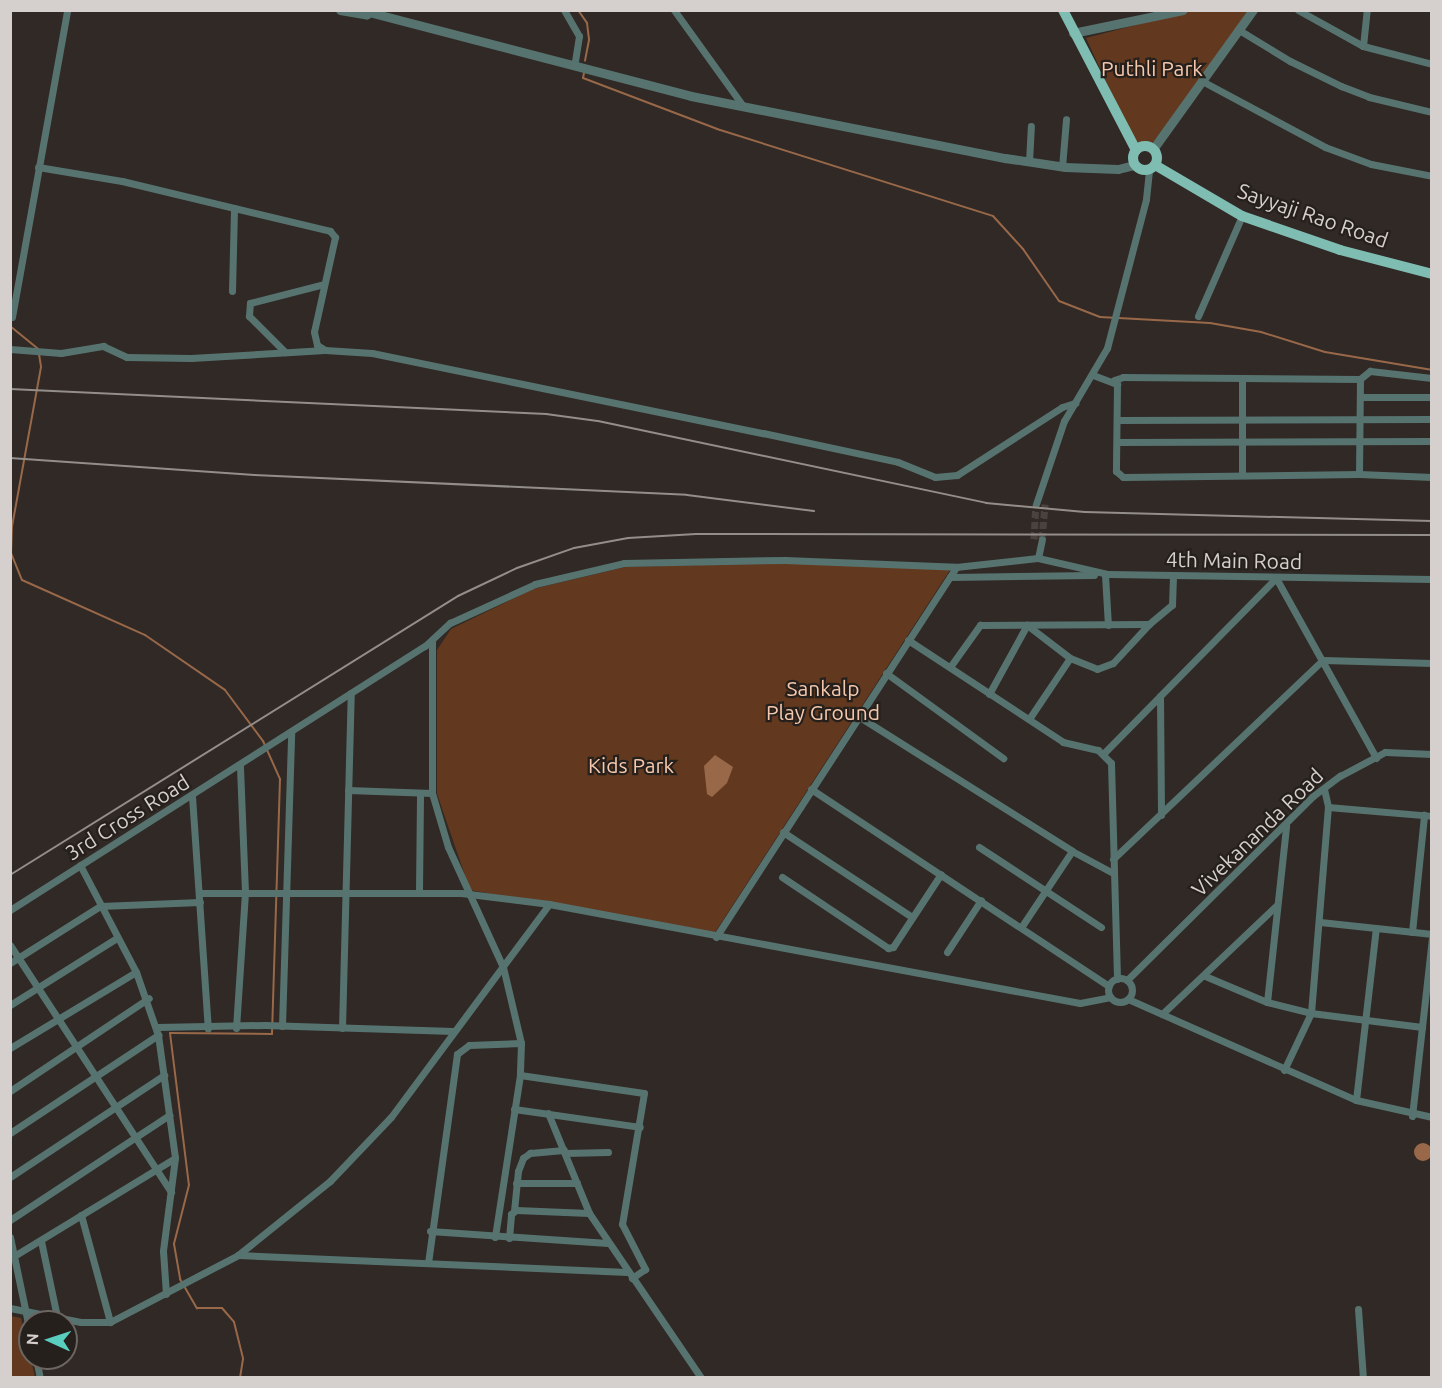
<!DOCTYPE html>
<style>
body{margin:0}
#map{position:relative;width:1442px;height:1388px;overflow:hidden;background:#302925;font-family:Ubuntu,sans-serif}
div>[style]{position:absolute}
[style*='--x']{left:calc(var(--x)*1px);top:calc(var(--y)*1px);width:calc(var(--w)*1px);rotate:calc(var(--a)*1deg)}
.green>*{inset:0;background:#62391e}
.water>*{inset:0;background:#986849}
.round{border-radius:50%}
.stream>*{height:2px;margin:-1px;padding:0 1px;transform-origin:1px;border-radius:1px;background:#986849}
.minor-tunnel>*{height:7px;margin-top:-3.5px;transform-origin:0;background:repeating-linear-gradient(90deg,#49423e 0 7px,transparent 0 10.5px)}
.minor>*{height:7px;margin:-3.5px;padding:0 3.5px;transform-origin:3.5px;border-radius:3.5px;background:#57736f}
.minor>.ring{margin:-3.5px;padding:0;box-sizing:content-box;background:none;border:7px solid #57736f;border-radius:50%}
.tertiary>*{height:9px;margin:-4.5px;padding:0 4.5px;transform-origin:4.5px;border-radius:4.5px;background:#57736f}
.primary>*{height:10px;margin:-5px;padding:0 5px;transform-origin:5px;border-radius:5px;background:#7fbcb2}
.primary>.ring{margin:-5px;padding:0;box-sizing:content-box;background:none;border:10px solid #7fbcb2;border-radius:50%}
.rail>*{height:2px;margin:-1px;padding:0 1px;transform-origin:1px;border-radius:1px;background:#948e8b}
span{translate:-50% -50%;white-space:nowrap;text-align:center;line-height:1.15;-webkit-text-stroke:4.5px #26201c;paint-order:stroke}
.park-label{font-size:21px;color:#f6c8ad}
.street-label{font-size:21px;color:#d5d0cd}
.frame{position:absolute;inset:0;border:12px solid #d5d0cd;pointer-events:none}
.north{position:absolute;left:18px;top:1310px;width:60px;height:60px;box-sizing:border-box;background:#26201c;border:2px solid #6c6663;border-radius:50%;rotate:273deg;font-size:16px;font-weight:700;line-height:24px;text-align:center;color:#d5d0cd}
.north::after{content:'';display:block;margin:auto;width:21px;height:27px;background:#59cebf;clip-path:polygon(50% 0,100% 100%,50% 72%,0 100%)}
</style>
<div id="map">
<div class="green">
<i style="clip-path:polygon(1189px 11px,1252px 11px,1150px 146px,1136px 148px,1086px 38px)"></i>
<i style="clip-path:polygon(785px 563px,950px 570px,714px 934px,470px 890px,437px 794px,437px 650px,451px 629px,533px 589px,625px 567px)"></i>
<i style="clip-path:polygon(11px 1316px,21px 1318px,35px 1377px,11px 1377px)"></i>
</div>
<div class="water">
<i style="clip-path:polygon(715px 755px,733px 767px,727px 783px,712px 797px,707px 794px,704px 766px)"></i>
<i class="round" style="left:1414px;top:1143px;width:18px;height:18px"></i>
</div>
<div class="stream">
<i style="--x:578;--y:10;--w:16;--a:55"></i>
<i style="--x:587;--y:23;--w:17;--a:83"></i>
<i style="--x:589;--y:40;--w:21;--a:101"></i>
<i style="--x:584;--y:73;--w:5;--a:101"></i>
<i style="--x:583;--y:78;--w:143;--a:20.8"></i>
<i style="--x:717;--y:129;--w:289;--a:17.5"></i>
<i style="--x:993;--y:216;--w:45;--a:47.7"></i>
<i style="--x:1023;--y:249;--w:63;--a:55.3"></i>
<i style="--x:1059;--y:301;--w:44;--a:21.3"></i>
<i style="--x:1100;--y:317;--w:110;--a:3.1"></i>
<i style="--x:1210;--y:323;--w:52;--a:10"></i>
<i style="--x:1261;--y:332;--w:67;--a:17.4"></i>
<i style="--x:1325;--y:352;--w:109;--a:9.5"></i>
<i style="--x:10;--y:326;--w:36;--a:39"></i>
<i style="--x:39;--y:354;--w:13;--a:81"></i>
<i style="--x:41;--y:367;--w:162;--a:100.3"></i>
<i style="--x:12;--y:526;--w:27;--a:92"></i>
<i style="--x:11;--y:553;--w:29;--a:68"></i>
<i style="--x:22;--y:580;--w:135;--a:24.1"></i>
<i style="--x:145;--y:635;--w:97;--a:34.5"></i>
<i style="--x:225;--y:690;--w:64;--a:53.3"></i>
<i style="--x:263;--y:741;--w:42;--a:65.9"></i>
<i style="--x:280;--y:779;--w:255;--a:91.8"></i>
<i style="--x:272;--y:1034;--w:102;--a:-179.4"></i>
<i style="--x:170;--y:1033;--w:153;--a:82.9"></i>
<i style="--x:189;--y:1185;--w:61;--a:104.3"></i>
<i style="--x:174;--y:1244;--w:36;--a:80"></i>
<i style="--x:180;--y:1279;--w:34;--a:60"></i>
<i style="--x:197;--y:1308;--w:25;--a:0"></i>
<i style="--x:222;--y:1308;--w:18;--a:49"></i>
<i style="--x:234;--y:1322;--w:38;--a:76"></i>
<i style="--x:243;--y:1359;--w:19;--a:99"></i>
</div>
<div class="minor-tunnel">
<i style="--x:1034;--y:539;--w:35;--a:-87"></i>
<i style="--x:1042;--y:539;--w:35;--a:-85"></i>
</div>
<div class="minor">
<i style="--x:564;--y:10;--w:30;--a:60"></i>
<i style="--x:579;--y:36;--w:30;--a:99"></i>
<i style="--x:674;--y:10;--w:118;--a:54.3"></i>
<i style="--x:1298;--y:10;--w:74;--a:29"></i>
<i style="--x:1363;--y:46;--w:71;--a:14.6"></i>
<i style="--x:1239;--y:30;--w:60;--a:31.3"></i>
<i style="--x:1290;--y:61;--w:57;--a:26.1"></i>
<i style="--x:1341;--y:86;--w:30;--a:21"></i>
<i style="--x:1369;--y:97;--w:65;--a:13.4"></i>
<i style="--x:1363;--y:46;--w:36;--a:-84"></i>
<i style="--x:1202;--y:81;--w:140;--a:28.2"></i>
<i style="--x:1325;--y:147;--w:49;--a:20.3"></i>
<i style="--x:1371;--y:164;--w:62;--a:11.1"></i>
<i style="--x:1029;--y:162;--w:36;--a:-87"></i>
<i style="--x:38;--y:167;--w:85;--a:9.5"></i>
<i style="--x:122;--y:181;--w:214;--a:13.5"></i>
<i style="--x:330;--y:231;--w:8;--a:50"></i>
<i style="--x:335;--y:237;--w:97;--a:102.5"></i>
<i style="--x:314;--y:332;--w:13;--a:77"></i>
<i style="--x:317;--y:345;--w:9;--a:32"></i>
<i style="--x:325;--y:350;--w:47;--a:3.7"></i>
<i style="--x:372;--y:353;--w:399;--a:11.6"></i>
<i style="--x:763;--y:433;--w:138;--a:12.1"></i>
<i style="--x:898;--y:462;--w:40;--a:22"></i>
<i style="--x:935;--y:477;--w:22;--a:-5"></i>
<i style="--x:957;--y:475;--w:125;--a:-32.9"></i>
<i style="--x:1062;--y:407;--w:14;--a:-17"></i>
<i style="--x:1062;--y:167;--w:48;--a:-85.2"></i>
<i style="--x:232;--y:291;--w:83;--a:-88.6"></i>
<i style="--x:1198;--y:316;--w:109;--a:-66.3"></i>
<i style="--x:12;--y:317;--w:312;--a:-79.8"></i>
<i style="--x:10;--y:349;--w:51;--a:4.5"></i>
<i style="--x:61;--y:353;--w:43;--a:-9.5"></i>
<i style="--x:103;--y:346;--w:26;--a:25"></i>
<i style="--x:127;--y:357;--w:64;--a:0.9"></i>
<i style="--x:191;--y:358;--w:134;--a:-3.4"></i>
<i style="--x:285;--y:352;--w:51;--a:-135"></i>
<i style="--x:249;--y:316;--w:13;--a:-86"></i>
<i style="--x:250;--y:303;--w:76;--a:-14.4"></i>
<i style="--x:1093;--y:375;--w:26;--a:21"></i>
<i style="--x:1117;--y:384;--w:87;--a:90.7"></i>
<i style="--x:1116;--y:471;--w:9;--a:41"></i>
<i style="--x:1123;--y:477;--w:236;--a:-0.7"></i>
<i style="--x:1359;--y:474;--w:73;--a:2.4"></i>
<i style="--x:1242;--y:379;--w:96;--a:90"></i>
<i style="--x:1114;--y:380;--w:9;--a:-18"></i>
<i style="--x:1123;--y:377;--w:237;--a:0.5"></i>
<i style="--x:1360;--y:379;--w:13;--a:-39"></i>
<i style="--x:1370;--y:371;--w:62;--a:6.4"></i>
<i style="--x:1361;--y:397;--w:71;--a:0"></i>
<i style="--x:1118;--y:420;--w:314;--a:-0.2"></i>
<i style="--x:1117;--y:442;--w:315;--a:-0.2"></i>
<i style="--x:1359;--y:474;--w:95;--a:-89.4"></i>
<i style="--x:1036;--y:504;--w:88;--a:-71.4"></i>
<i style="--x:1064;--y:421;--w:85;--a:-59.5"></i>
<i style="--x:1107;--y:348;--w:154;--a:-75.3"></i>
<i style="--x:1146;--y:199;--w:29;--a:-84"></i>
<i style="--x:1038;--y:558;--w:72;--a:12.9"></i>
<i style="--x:1108;--y:574;--w:324;--a:0.9"></i>
<i style="--x:1105;--y:575;--w:50;--a:86.6"></i>
<i style="--x:950;--y:577;--w:144;--a:-0.8"></i>
<i style="--x:908;--y:640;--w:186;--a:33.3"></i>
<i style="--x:1063;--y:742;--w:36;--a:13"></i>
<i style="--x:1098;--y:750;--w:18;--a:45"></i>
<i style="--x:1111;--y:763;--w:216;--a:88.4"></i>
<i style="--x:432;--y:641;--w:152;--a:90"></i>
<i style="--x:432;--y:793;--w:56;--a:73.5"></i>
<i style="--x:448;--y:847;--w:132;--a:65.4"></i>
<i style="--x:503;--y:967;--w:78;--a:76.7"></i>
<i style="--x:521;--y:1043;--w:32;--a:92"></i>
<i style="--x:520;--y:1075;--w:164;--a:98.8"></i>
<i style="--x:950;--y:667;--w:52;--a:-54.5"></i>
<i style="--x:980;--y:625;--w:169;--a:-0.3"></i>
<i style="--x:1149;--y:624;--w:30;--a:-40"></i>
<i style="--x:1172;--y:605;--w:29;--a:-88"></i>
<i style="--x:886;--y:673;--w:145;--a:36"></i>
<i style="--x:989;--y:694;--w:79;--a:-61.2"></i>
<i style="--x:1027;--y:625;--w:54;--a:37.5"></i>
<i style="--x:1070;--y:658;--w:29;--a:22"></i>
<i style="--x:1097;--y:669;--w:17;--a:-21"></i>
<i style="--x:1113;--y:663;--w:53;--a:-47.3"></i>
<i style="--x:1160;--y:696;--w:119;--a:89.5"></i>
<i style="--x:858;--y:716;--w:253;--a:32.2"></i>
<i style="--x:1072;--y:851;--w:47;--a:28.2"></i>
<i style="--x:1029;--y:719;--w:73;--a:-56.1"></i>
<i style="--x:1103;--y:754;--w:247;--a:-45.5"></i>
<i style="--x:1276;--y:578;--w:206;--a:60.9"></i>
<i style="--x:811;--y:789;--w:357;--a:33.5"></i>
<i style="--x:1324;--y:789;--w:18;--a:77"></i>
<i style="--x:348;--y:790;--w:84;--a:2"></i>
<i style="--x:192;--y:796;--w:233;--a:86.1"></i>
<i style="--x:783;--y:832;--w:154;--a:33.4"></i>
<i style="--x:979;--y:847;--w:146;--a:33.3"></i>
<i style="--x:1113;--y:859;--w:289;--a:-43.5"></i>
<i style="--x:1323;--y:660;--w:109;--a:1.6"></i>
<i style="--x:80;--y:865;--w:121;--a:62.4"></i>
<i style="--x:136;--y:972;--w:67;--a:70.8"></i>
<i style="--x:158;--y:1035;--w:124;--a:82.1"></i>
<i style="--x:175;--y:1158;--w:94;--a:97.4"></i>
<i style="--x:163;--y:1251;--w:43;--a:86"></i>
<i style="--x:782;--y:877;--w:128;--a:33.8"></i>
<i style="--x:888;--y:948;--w:5;--a:-11"></i>
<i style="--x:893;--y:947;--w:87;--a:-56.7"></i>
<i style="--x:419;--y:892;--w:99;--a:-89.4"></i>
<i style="--x:200;--y:893;--w:261;--a:0"></i>
<i style="--x:461;--y:893;--w:89;--a:7.1"></i>
<i style="--x:549;--y:904;--w:540;--a:10.56"></i>
<i style="--x:1080;--y:1003;--w:31;--a:-11"></i>
<i style="--x:10;--y:910;--w:492;--a:-32.5"></i>
<i style="--x:425;--y:646;--w:34;--a:-43"></i>
<i style="--x:450;--y:623;--w:94;--a:-24.6"></i>
<i style="--x:535;--y:584;--w:91;--a:-13.3"></i>
<i style="--x:624;--y:563;--w:161;--a:-1.1"></i>
<i style="--x:785;--y:560;--w:171;--a:2.3"></i>
<i style="--x:1320;--y:922;--w:113;--a:6.1"></i>
<i style="--x:1022;--y:926;--w:90;--a:-56.3"></i>
<i style="--x:1412;--y:932;--w:118;--a:-84.1"></i>
<i style="--x:716;--y:937;--w:441;--a:-57"></i>
<i style="--x:956;--y:567;--w:82;--a:-6.3"></i>
<i style="--x:1038;--y:558;--w:19;--a:-78"></i>
<i style="--x:10;--y:945;--w:295;--a:56.9"></i>
<i style="--x:947;--y:952;--w:62;--a:-56.8"></i>
<i style="--x:10;--y:963;--w:107;--a:-32.3"></i>
<i style="--x:100;--y:906;--w:100;--a:-2.3"></i>
<i style="--x:1205;--y:976;--w:67;--a:22.8"></i>
<i style="--x:1267;--y:1002;--w:45;--a:14"></i>
<i style="--x:1311;--y:1013;--w:112;--a:7.2"></i>
<i class="ring" style="left:1108px;top:978px;width:17px;height:17px"></i>
<i style="--x:1127;--y:980;--w:262;--a:-44.7"></i>
<i style="--x:1313;--y:796;--w:34;--a:-37"></i>
<i style="--x:1340;--y:776;--w:51;--a:-28.1"></i>
<i style="--x:1385;--y:752;--w:47;--a:2.4"></i>
<i style="--x:1128;--y:999;--w:249;--a:23.9"></i>
<i style="--x:1356;--y:1100;--w:78;--a:12.6"></i>
<i style="--x:1267;--y:1002;--w:177;--a:-83.8"></i>
<i style="--x:10;--y:1005;--w:126;--a:-32.1"></i>
<i style="--x:1162;--y:1014;--w:158;--a:-43.5"></i>
<i style="--x:282;--y:1026;--w:294;--a:-88.2"></i>
<i style="--x:157;--y:1027;--w:108;--a:-1.1"></i>
<i style="--x:265;--y:1025;--w:188;--a:1.8"></i>
<i style="--x:236;--y:1028;--w:136;--a:-86.2"></i>
<i style="--x:245;--y:892;--w:127;--a:-92.3"></i>
<i style="--x:342;--y:1028;--w:335;--a:-88.5"></i>
<i style="--x:10;--y:1048;--w:147;--a:-31.1"></i>
<i style="--x:1284;--y:1070;--w:63;--a:-64.7"></i>
<i style="--x:1311;--y:1013;--w:207;--a:-85.3"></i>
<i style="--x:1328;--y:807;--w:104;--a:4.9"></i>
<i style="--x:520;--y:1075;--w:125;--a:8.3"></i>
<i style="--x:644;--y:1093;--w:133;--a:99.5"></i>
<i style="--x:622;--y:1224;--w:51;--a:62.9"></i>
<i style="--x:645;--y:1269;--w:16;--a:145"></i>
<i style="--x:10;--y:1091;--w:167;--a:-33.8"></i>
<i style="--x:1356;--y:1100;--w:173;--a:-83.4"></i>
<i style="--x:514;--y:1109;--w:127;--a:8.1"></i>
<i style="--x:548;--y:1113;--w:108;--a:67.7"></i>
<i style="--x:589;--y:1213;--w:199;--a:55.8"></i>
<i style="--x:1412;--y:1116;--w:180;--a:-83.6"></i>
<i style="--x:10;--y:1133;--w:178;--a:-33.5"></i>
<i style="--x:565;--y:1153;--w:43;--a:-1.3"></i>
<i style="--x:10;--y:1177;--w:185;--a:-33.5"></i>
<i style="--x:516;--y:1183;--w:61;--a:0"></i>
<i style="--x:514;--y:1211;--w:40;--a:-84.3"></i>
<i style="--x:518;--y:1171;--w:14;--a:-69"></i>
<i style="--x:523;--y:1158;--w:9;--a:-36"></i>
<i style="--x:530;--y:1153;--w:34;--a:-5"></i>
<i style="--x:81;--y:1215;--w:111;--a:74.8"></i>
<i style="--x:10;--y:1220;--w:191;--a:-33.4"></i>
<i style="--x:430;--y:1231;--w:178;--a:3.9"></i>
<i style="--x:10;--y:1237;--w:98;--a:78.2"></i>
<i style="--x:509;--y:1238;--w:24;--a:-85"></i>
<i style="--x:511;--y:1214;--w:6;--a:-39"></i>
<i style="--x:516;--y:1210;--w:73;--a:2.4"></i>
<i style="--x:41;--y:1241;--w:78;--a:78.1"></i>
<i style="--x:238;--y:1255;--w:389;--a:2.5"></i>
<i style="--x:14;--y:1256;--w:188;--a:-31.3"></i>
<i style="--x:428;--y:1263;--w:211;--a:-82.1"></i>
<i style="--x:457;--y:1054;--w:15;--a:-37"></i>
<i style="--x:469;--y:1045;--w:52;--a:-2.2"></i>
<i style="--x:10;--y:1308;--w:72;--a:11.2"></i>
<i style="--x:81;--y:1322;--w:29;--a:0"></i>
<i style="--x:110;--y:1322;--w:144;--a:-27.6"></i>
<i style="--x:238;--y:1255;--w:118;--a:-38.8"></i>
<i style="--x:330;--y:1181;--w:88;--a:-46.4"></i>
<i style="--x:391;--y:1117;--w:265;--a:-53.4"></i>
<i style="--x:1358;--y:1309;--w:69;--a:85.9"></i>
<i style="--x:36;--y:1358;--w:20;--a:79"></i>
</div>
<div class="tertiary">
<i style="--x:340;--y:10;--w:27;--a:10"></i>
<i style="--x:361;--y:10;--w:341;--a:14.6"></i>
<i style="--x:691;--y:96;--w:320;--a:11.2"></i>
<i style="--x:1005;--y:158;--w:61;--a:8.5"></i>
<i style="--x:1065;--y:167;--w:53;--a:2.2"></i>
<i style="--x:1118;--y:169;--w:16;--a:-14"></i>
<i style="--x:1073;--y:33;--w:112;--a:-11.8"></i>
<i style="--x:1153;--y:149;--w:171;--a:-54.3"></i>
</div>
<div class="primary">
<i style="--x:1063;--y:10;--w:158;--a:62.5"></i>
<i class="ring" style="left:1133px;top:146px;width:14px;height:14px"></i>
<i style="--x:1155;--y:165;--w:101;--a:30.4"></i>
<i style="--x:1242;--y:216;--w:104;--a:19.1"></i>
<i style="--x:1340;--y:250;--w:95;--a:14.6"></i>
</div>
<div class="rail">
<i style="--x:10;--y:389;--w:537;--a:2.67"></i>
<i style="--x:546;--y:414;--w:52;--a:7.7"></i>
<i style="--x:598;--y:421;--w:397;--a:11.9"></i>
<i style="--x:986;--y:503;--w:99;--a:5.2"></i>
<i style="--x:1085;--y:512;--w:347;--a:1.5"></i>
<i style="--x:10;--y:458;--w:245;--a:4"></i>
<i style="--x:254;--y:475;--w:433;--a:2.6"></i>
<i style="--x:687;--y:495;--w:128;--a:7.2"></i>
<i style="--x:10;--y:875;--w:528;--a:-31.91"></i>
<i style="--x:458;--y:596;--w:65;--a:-25.4"></i>
<i style="--x:517;--y:568;--w:60;--a:-19.3"></i>
<i style="--x:574;--y:548;--w:55;--a:-10.5"></i>
<i style="--x:628;--y:538;--w:68;--a:-3.4"></i>
<i style="--x:696;--y:534;--w:736;--a:0.08"></i>
</div>
<div class="park-label">
<span style="left:1152px;top:68px">Puthli Park</span>
<span style="left:823px;top:700px">Sankalp<br>Play Ground</span>
<span style="left:631px;top:765px">Kids Park</span>
</div>
<div class="street-label">
<span style="left:1313px;top:215px;rotate:19deg">Sayyaji Rao Road</span>
<span style="left:1234px;top:560px;rotate:1deg">4th Main Road</span>
<span style="left:127px;top:817px;rotate:-32deg">3rd Cross Road</span>
<span style="left:1257px;top:832px;rotate:-44deg">Vivekananda Road</span>
</div>
<div class="frame"></div>
<div class="north">N</div>
</div>
